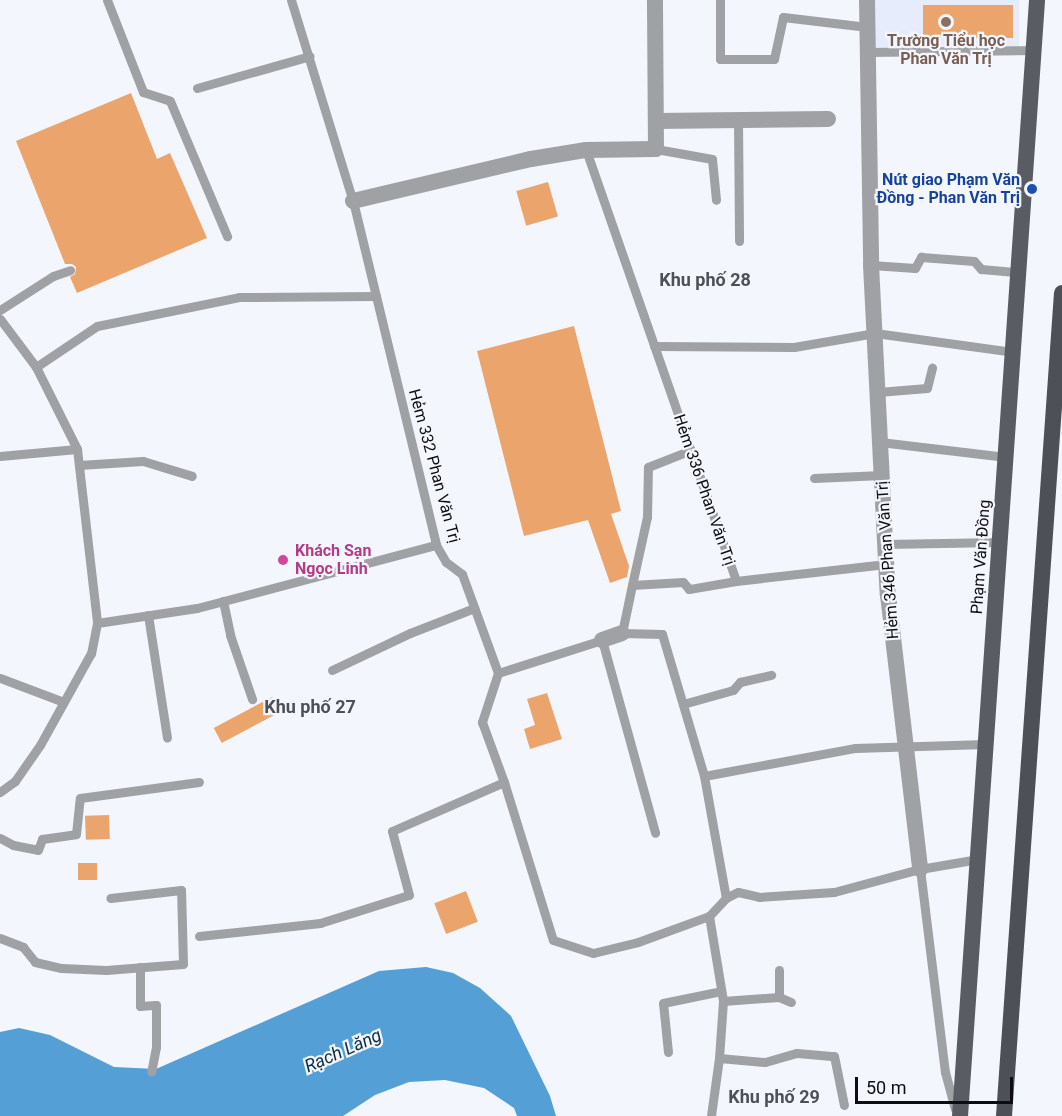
<!DOCTYPE html>
<meta charset="utf-8">
<style>
body{margin:0}
#map{position:relative;width:1062px;height:1116px;overflow:hidden;background:#f3f6fd;font-family:Roboto,sans-serif}
div>[style]{position:absolute}
[style*='--x']{left:calc(var(--x)*1px);top:calc(var(--y)*1px);width:calc(var(--w)*1px);rotate:calc(var(--a)*1deg)}
.built>*{inset:0;background:#e6ecfc;transform-origin:0 0}
.water>*{inset:0;background:#539fd6}
.building>*{inset:0;background:#eba56c;transform-origin:0 0}
.service>*{height:9px;margin:-4.5px;padding:0 4.5px;transform-origin:4.5px;border-radius:4.5px;background:#a0a1a5}
.minor>*{height:16px;margin:-8px;padding:0 8px;transform-origin:8px;border-radius:8px;background:#a0a1a5}
.primary>*{height:16px;margin:-8px;padding:0 8px;transform-origin:8px;border-radius:8px;background:#595c63}
.trunk>*{height:16px;margin:-8px;padding:0 8px;transform-origin:8px;border-radius:8px;background:#4d5057}
.dots>*{width:16px;height:16px;translate:-50% -50%;box-sizing:border-box;border:3px solid #f3f6fd;border-radius:50%}
span{translate:-50% -50%;white-space:nowrap;text-align:center;line-height:1.15;-webkit-text-stroke:4.5px #f3f6fd;paint-order:stroke}
.education-label{font-size:16px;color:#785e54;font-weight:700}
.transit-label{font-size:16px;color:#164399;font-weight:700}
.right{translate:-100% -50%;text-align:right}
.street-label{font-size:16px;color:#0c0d10}
.hotel-label{font-size:16px;color:#b23c85;font-weight:700}
.left{translate:0 -50%;text-align:left}
.neighbourhood-label{font-size:18px;color:#4d5057;font-weight:700}
.water-label{font-size:18px;color:#0a2c42;font-style:italic}
.scale{position:absolute;left:855px;top:1077px;width:158px;height:27px;box-sizing:border-box;border:3px solid #0c0d10;border-top:0;padding-left:8px;font-size:18px;line-height:21px;white-space:nowrap;color:#0c0d10;-webkit-text-stroke:4px #f3f6fd;paint-order:stroke}
</style>
<div id="map">
<div class="built">
<i style="left:873px;top:0;width:146px;height:48px"></i>
</div>
<div class="water">
<i style="clip-path:polygon(426px 967px,453px 973px,480px 988px,511px 1016px,550px 1096px,556px 1116px,517px 1116px,514px 1108px,484px 1088px,445px 1080px,409px 1082px,375px 1095px,343px 1116px,0 1116px,0 1032px,19px 1028px,50px 1035px,114px 1067px,156px 1069px,379px 971px)"></i>
</div>
<div class="building">
<i style="left:1013px;top:5px;width:33px;height:90px;rotate:90deg"></i>
<i style="clip-path:polygon(131px 93px,157px 159px,170px 153px,207px 238px,77px 293px,70px 277px,75px 274px,76px 267px,72px 264px,65px 264px,16px 141px)"></i>
<i style="left:548px;top:182px;width:36px;height:33px;rotate:74deg"></i>
<i style="clip-path:polygon(574px 326px,621px 511px,611px 514px,629px 566px,627px 577px,610px 583px,588px 520px,524px 536px,477px 351px)"></i>
<i style="clip-path:polygon(547px 693px,562px 739px,530px 749px,524px 729px,535px 725px,527px 699px)"></i>
<i style="left:272px;top:697px;width:17px;height:66px;rotate:62deg"></i>
<i style="left:109px;top:815px;width:24px;height:24px;rotate:88deg"></i>
<i style="left:78px;top:863px;width:19px;height:17px"></i>
<i style="left:466px;top:891px;width:33px;height:34px;rotate:69deg"></i>
</div>
<div class="service">
<i style="--x:107;--y:0;--w:99;--a:68.6"></i>
<i style="--x:143;--y:92;--w:28;--a:18"></i>
<i style="--x:170;--y:101;--w:147;--a:67.1"></i>
<i style="--x:291;--y:0;--w:210;--a:72.9"></i>
<i style="--x:353;--y:201;--w:354;--a:76.4"></i>
<i style="--x:436;--y:545;--w:20;--a:60"></i>
<i style="--x:446;--y:562;--w:20;--a:37"></i>
<i style="--x:462;--y:574;--w:105;--a:70"></i>
<i style="--x:498;--y:673;--w:52;--a:108.1"></i>
<i style="--x:482;--y:722;--w:64;--a:69.9"></i>
<i style="--x:504;--y:782;--w:165;--a:72.8"></i>
<i style="--x:553;--y:940;--w:42;--a:18"></i>
<i style="--x:593;--y:953;--w:46;--a:-13.7"></i>
<i style="--x:638;--y:942;--w:76;--a:-20.1"></i>
<i style="--x:720;--y:0;--w:59;--a:90"></i>
<i style="--x:720;--y:59;--w:54;--a:0"></i>
<i style="--x:774;--y:59;--w:43;--a:-77.9"></i>
<i style="--x:783;--y:17;--w:85;--a:6.8"></i>
<i style="--x:867;--y:52;--w:167;--a:-0.7"></i>
<i style="--x:197;--y:88;--w:117;--a:-15.8"></i>
<i style="--x:738;--y:120;--w:121;--a:89.5"></i>
<i style="--x:656;--y:149;--w:57;--a:10.1"></i>
<i style="--x:712;--y:159;--w:41;--a:84.4"></i>
<i style="--x:586;--y:150;--w:456;--a:70.8"></i>
<i style="--x:736;--y:581;--w:48;--a:170.3"></i>
<i style="--x:689;--y:589;--w:9;--a:-131"></i>
<i style="--x:683;--y:582;--w:51;--a:176.6"></i>
<i style="--x:632;--y:585;--w:49;--a:101.8"></i>
<i style="--x:622;--y:633;--w:40;--a:1.4"></i>
<i style="--x:662;--y:634;--w:148;--a:73.5"></i>
<i style="--x:704;--y:776;--w:124;--a:79.8"></i>
<i style="--x:726;--y:898;--w:25;--a:133"></i>
<i style="--x:709;--y:916;--w:86;--a:80.6"></i>
<i style="--x:723;--y:1001;--w:57;--a:94"></i>
<i style="--x:719;--y:1058;--w:59;--a:97.9"></i>
<i style="--x:871;--y:265;--w:44;--a:3.9"></i>
<i style="--x:915;--y:268;--w:13;--a:-61"></i>
<i style="--x:921;--y:257;--w:53;--a:4.3"></i>
<i style="--x:974;--y:261;--w:11;--a:49"></i>
<i style="--x:981;--y:269;--w:38;--a:5"></i>
<i style="--x:0;--y:310;--w:63;--a:-32.7"></i>
<i style="--x:53;--y:276;--w:18;--a:-19"></i>
<i style="--x:0;--y:319;--w:60;--a:53.1"></i>
<i style="--x:36;--y:367;--w:92;--a:63.4"></i>
<i style="--x:77;--y:449;--w:175;--a:83.4"></i>
<i style="--x:97;--y:623;--w:31;--a:101"></i>
<i style="--x:91;--y:653;--w:105;--a:119"></i>
<i style="--x:40;--y:745;--w:44;--a:124.8"></i>
<i style="--x:15;--y:781;--w:19;--a:144"></i>
<i style="--x:654;--y:346;--w:140;--a:0.4"></i>
<i style="--x:794;--y:347;--w:82;--a:-9.8"></i>
<i style="--x:875;--y:333;--w:139;--a:7.8"></i>
<i style="--x:36;--y:367;--w:73;--a:-33.9"></i>
<i style="--x:97;--y:326;--w:145;--a:-11.5"></i>
<i style="--x:239;--y:297;--w:137;--a:-0.4"></i>
<i style="--x:878;--y:392;--w:49;--a:-4.7"></i>
<i style="--x:927;--y:388;--w:21;--a:-76"></i>
<i style="--x:880;--y:442;--w:127;--a:6.8"></i>
<i style="--x:0;--y:456;--w:77;--a:-5.2"></i>
<i style="--x:79;--y:465;--w:64;--a:-3.6"></i>
<i style="--x:143;--y:461;--w:51;--a:17"></i>
<i style="--x:814;--y:478;--w:68;--a:-2.5"></i>
<i style="--x:885;--y:544;--w:115;--a:-1"></i>
<i style="--x:736;--y:581;--w:151;--a:-6.5"></i>
<i style="--x:632;--y:585;--w:70;--a:-77.6"></i>
<i style="--x:647;--y:517;--w:50;--a:-88.9"></i>
<i style="--x:648;--y:467;--w:46;--a:-21.6"></i>
<i style="--x:223;--y:601;--w:35;--a:78"></i>
<i style="--x:230;--y:635;--w:68;--a:71"></i>
<i style="--x:148;--y:615;--w:124;--a:81.2"></i>
<i style="--x:97;--y:623;--w:101;--a:-8.5"></i>
<i style="--x:197;--y:608;--w:247;--a:-14.8"></i>
<i style="--x:332;--y:670;--w:86;--a:-25.4"></i>
<i style="--x:410;--y:633;--w:69;--a:-21.3"></i>
<i style="--x:498;--y:673;--w:109;--a:-17.6"></i>
<i style="--x:602;--y:640;--w:200;--a:74.6"></i>
<i style="--x:0;--y:678;--w:68;--a:20.6"></i>
<i style="--x:683;--y:704;--w:52;--a:-15.6"></i>
<i style="--x:733;--y:690;--w:11;--a:-49"></i>
<i style="--x:740;--y:682;--w:32;--a:-13"></i>
<i style="--x:704;--y:776;--w:154;--a:-10.5"></i>
<i style="--x:855;--y:748;--w:131;--a:-1.7"></i>
<i style="--x:0;--y:838;--w:15;--a:28"></i>
<i style="--x:13;--y:845;--w:25;--a:11"></i>
<i style="--x:38;--y:850;--w:12;--a:-70"></i>
<i style="--x:42;--y:839;--w:34;--a:-8"></i>
<i style="--x:76;--y:834;--w:36;--a:-84"></i>
<i style="--x:80;--y:798;--w:120;--a:-7.7"></i>
<i style="--x:920;--y:869;--w:205;--a:83"></i>
<i style="--x:945;--y:1072;--w:38;--a:75"></i>
<i style="--x:726;--y:898;--w:13;--a:-27"></i>
<i style="--x:738;--y:892;--w:22;--a:13"></i>
<i style="--x:759;--y:897;--w:75;--a:-3.8"></i>
<i style="--x:834;--y:892;--w:89;--a:-15"></i>
<i style="--x:920;--y:869;--w:59;--a:-9.8"></i>
<i style="--x:199;--y:936;--w:122;--a:-6.1"></i>
<i style="--x:320;--y:923;--w:93;--a:-17.5"></i>
<i style="--x:409;--y:895;--w:66;--a:-104.9"></i>
<i style="--x:392;--y:831;--w:122;--a:-23.6"></i>
<i style="--x:0;--y:938;--w:25;--a:21"></i>
<i style="--x:23;--y:947;--w:19;--a:51"></i>
<i style="--x:35;--y:962;--w:27;--a:13"></i>
<i style="--x:61;--y:968;--w:45;--a:2.5"></i>
<i style="--x:106;--y:970;--w:77;--a:-4.5"></i>
<i style="--x:183;--y:964;--w:74;--a:-91.5"></i>
<i style="--x:181;--y:890;--w:71;--a:173.6"></i>
<i style="--x:140;--y:967;--w:39;--a:90"></i>
<i style="--x:140;--y:1006;--w:16;--a:-4"></i>
<i style="--x:156;--y:1005;--w:42;--a:90"></i>
<i style="--x:156;--y:1047;--w:25;--a:101"></i>
<i style="--x:779;--y:970;--w:27;--a:90"></i>
<i style="--x:723;--y:1001;--w:56;--a:-4.1"></i>
<i style="--x:779;--y:997;--w:13;--a:23"></i>
<i style="--x:668;--y:1052;--w:49;--a:-95.8"></i>
<i style="--x:663;--y:1003;--w:59;--a:-11.7"></i>
<i style="--x:719;--y:1058;--w:46;--a:5"></i>
<i style="--x:765;--y:1062;--w:33;--a:-16"></i>
<i style="--x:797;--y:1053;--w:37;--a:5"></i>
<i style="--x:834;--y:1056;--w:50;--a:78.5"></i>
</div>
<div class="minor">
<i style="--x:867;--y:0;--w:265;--a:89.1"></i>
<i style="--x:871;--y:265;--w:330;--a:87.1"></i>
<i style="--x:888;--y:595;--w:276;--a:83.3"></i>
<i style="--x:656;--y:121;--w:172;--a:-0.7"></i>
<i style="--x:353;--y:201;--w:183;--a:-13.3"></i>
<i style="--x:531;--y:159;--w:56;--a:-9.3"></i>
<i style="--x:586;--y:150;--w:70;--a:-0.8"></i>
<i style="--x:656;--y:149;--w:149;--a:-90.4"></i>
<i style="--x:602;--y:640;--w:21;--a:-19"></i>
</div>
<div class="primary">
<i style="--x:960;--y:1116;--w:1119;--a:-86.05"></i>
</div>
<div class="trunk">
<i style="--x:1004;--y:1116;--w:825;--a:-85.97"></i>
</div>
<div class="dots">
<i style="left:946px;top:22px;background:#8d6e63"></i>
<i style="left:1032px;top:189px;background:#1a4fb4"></i>
<i style="left:283px;top:560px;background:#d1479c"></i>
</div>
<div class="education-label">
<span style="left:946px;top:50px">Trường Tiểu học<br>Phan Văn Trị</span>
</div>
<div class="transit-label">
<span class="right" style="left:1020px;top:189px">Nút giao Phạm Văn<br>Đồng - Phan Văn Trị</span>
</div>
<div class="street-label">
<span style="left:434px;top:466px;rotate:75deg">Hẻm 332 Phan Văn Trị</span>
<span style="left:704px;top:490px;rotate:71deg">Hẻm 336 Phan Văn Trị</span>
<span style="left:981px;top:557px;rotate:-86deg">Phạm Văn Đồng</span>
<span style="left:888px;top:560px;rotate:-94deg">Hẻm 346 Phan Văn Trị</span>
</div>
<div class="hotel-label">
<span class="left" style="left:295px;top:560px">Khách Sạn<br>Ngọc Linh</span>
</div>
<div class="neighbourhood-label">
<span style="left:705px;top:280px">Khu phố 28</span>
<span style="left:310px;top:707px">Khu phố 27</span>
<span style="left:774px;top:1097px">Khu phố 29</span>
</div>
<div class="water-label">
<span style="left:343px;top:1051px;rotate:-24deg">Rạch Lăng</span>
</div>
<div class="scale">50 m</div>
</div>
